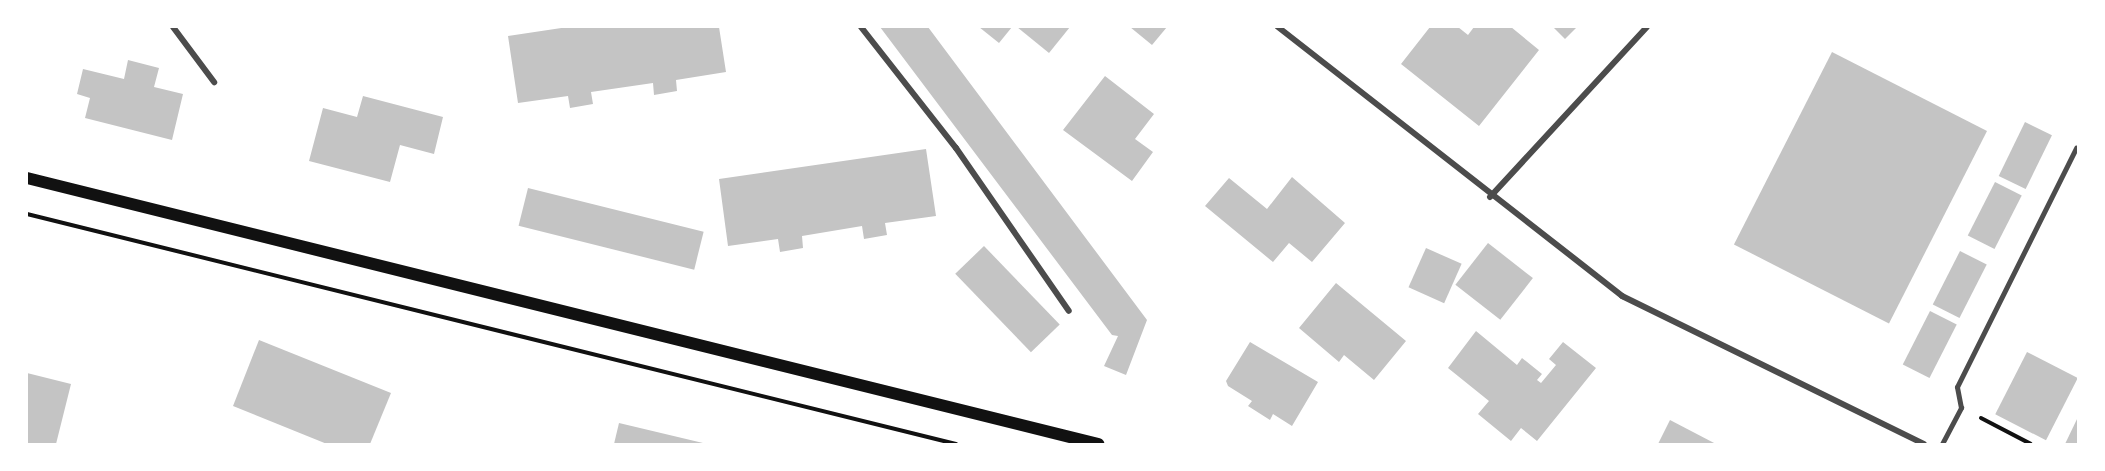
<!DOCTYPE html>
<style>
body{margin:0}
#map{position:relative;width:2105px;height:471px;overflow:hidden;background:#fff;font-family:Barlow,sans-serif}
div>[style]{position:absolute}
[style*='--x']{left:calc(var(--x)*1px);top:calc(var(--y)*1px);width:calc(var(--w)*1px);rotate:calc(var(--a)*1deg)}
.building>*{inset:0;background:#c4c4c4;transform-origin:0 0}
.path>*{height:4px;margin:-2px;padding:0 2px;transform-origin:2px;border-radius:2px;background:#111}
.service>*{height:4.5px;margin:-2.25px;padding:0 2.25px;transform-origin:2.25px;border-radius:2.25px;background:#4c4c4c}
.minor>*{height:6px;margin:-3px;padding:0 3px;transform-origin:3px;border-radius:3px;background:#4c4c4c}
.secondary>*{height:12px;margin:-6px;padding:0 6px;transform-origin:6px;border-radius:6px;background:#111}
span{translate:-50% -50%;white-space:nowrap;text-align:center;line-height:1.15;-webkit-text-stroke:6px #fff;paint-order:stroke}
.frame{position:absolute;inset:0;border:28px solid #fff;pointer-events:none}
</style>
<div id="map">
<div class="building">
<i style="clip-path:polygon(568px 27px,719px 27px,726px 72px,676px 80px,677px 91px,654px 95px,653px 83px,591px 92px,593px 104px,570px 108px,568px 96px,518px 103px,508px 36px)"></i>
<i style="clip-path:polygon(880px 27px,928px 27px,1147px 320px,1126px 375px,1104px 366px,1118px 336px,1112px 335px)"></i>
<i style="clip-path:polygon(979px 27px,1012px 27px,999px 43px)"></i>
<i style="clip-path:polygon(1017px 27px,1070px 27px,1049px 53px)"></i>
<i style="clip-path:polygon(1130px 27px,1167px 27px,1152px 45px)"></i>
<i style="clip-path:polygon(1430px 27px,1458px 27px,1468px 35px,1474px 27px,1511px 27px,1539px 50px,1479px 126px,1401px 64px)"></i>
<i style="clip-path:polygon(1553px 27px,1577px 27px,1565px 39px)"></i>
<i style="left:1832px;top:52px;width:174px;height:216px;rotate:27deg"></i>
<i style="clip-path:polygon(128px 60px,159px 68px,154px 87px,183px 94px,172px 140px,85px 118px,90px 98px,77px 94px,83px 69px,124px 79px)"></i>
<i style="clip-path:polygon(1105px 76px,1154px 114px,1135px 139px,1153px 152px,1132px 181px,1063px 130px)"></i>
<i style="clip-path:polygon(363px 96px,443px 117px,434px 154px,400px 145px,390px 182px,309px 161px,323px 108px,357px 117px)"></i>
<i style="left:2025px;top:122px;width:30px;height:60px;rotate:26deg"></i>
<i style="clip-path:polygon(926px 149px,936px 216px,885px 223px,887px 235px,864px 239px,862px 226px,802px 236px,803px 248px,780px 252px,778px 239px,728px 246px,719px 179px)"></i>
<i style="clip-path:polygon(1292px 177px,1345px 223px,1312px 262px,1289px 243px,1273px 262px,1205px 206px,1229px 178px,1267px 209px)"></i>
<i style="left:1995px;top:182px;width:30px;height:60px;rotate:27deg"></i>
<i style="left:528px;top:188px;width:181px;height:39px;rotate:14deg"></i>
<i style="left:1488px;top:243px;width:57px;height:53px;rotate:38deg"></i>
<i style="left:984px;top:246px;width:109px;height:40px;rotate:46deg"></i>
<i style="left:1426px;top:248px;width:39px;height:43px;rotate:24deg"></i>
<i style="left:1960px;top:251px;width:30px;height:60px;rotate:27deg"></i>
<i style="clip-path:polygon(1336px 283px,1406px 341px,1374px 380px,1344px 355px,1339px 362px,1299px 328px)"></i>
<i style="left:1930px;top:311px;width:30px;height:60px;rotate:27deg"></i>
<i style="clip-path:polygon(1476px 331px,1517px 365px,1522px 358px,1542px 374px,1537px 380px,1541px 383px,1556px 365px,1549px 359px,1563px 342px,1596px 368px,1537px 441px,1521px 428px,1511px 441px,1478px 414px,1489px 401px,1448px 368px)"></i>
<i style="clip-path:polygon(259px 340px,391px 393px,370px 444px,327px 444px,233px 406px)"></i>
<i style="clip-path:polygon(1250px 342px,1318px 382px,1292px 426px,1273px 414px,1270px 420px,1248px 406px,1252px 401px,1228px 386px,1226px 381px)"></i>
<i style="left:2027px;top:352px;width:57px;height:70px;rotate:27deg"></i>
<i style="clip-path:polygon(27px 373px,71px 384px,56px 444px,27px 444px)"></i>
<i style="clip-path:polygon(2078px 417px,2078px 444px,2065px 444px)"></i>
<i style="clip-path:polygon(1670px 420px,1716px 444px,1658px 444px)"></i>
<i style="clip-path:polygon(619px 423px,703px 443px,703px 444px,614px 444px)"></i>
</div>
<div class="path">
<i style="--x:27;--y:214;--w:957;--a:13.91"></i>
<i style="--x:1981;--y:418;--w:56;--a:27.5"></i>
</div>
<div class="service">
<i style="--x:1942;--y:444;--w:41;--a:-62.2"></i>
<i style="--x:1961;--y:408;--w:21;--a:-101"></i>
<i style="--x:1957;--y:387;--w:267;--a:-63.5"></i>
</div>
<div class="minor">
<i style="--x:173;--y:27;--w:69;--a:53.3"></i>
<i style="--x:861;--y:27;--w:154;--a:51.9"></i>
<i style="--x:956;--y:148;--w:198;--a:55.3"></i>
<i style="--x:1278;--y:27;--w:437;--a:38"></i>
<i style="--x:1622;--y:296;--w:336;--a:26.1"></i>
<i style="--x:1490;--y:197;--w:231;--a:-47.3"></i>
</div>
<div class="secondary">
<i style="--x:27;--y:178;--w:1104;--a:13.95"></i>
</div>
<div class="frame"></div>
</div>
